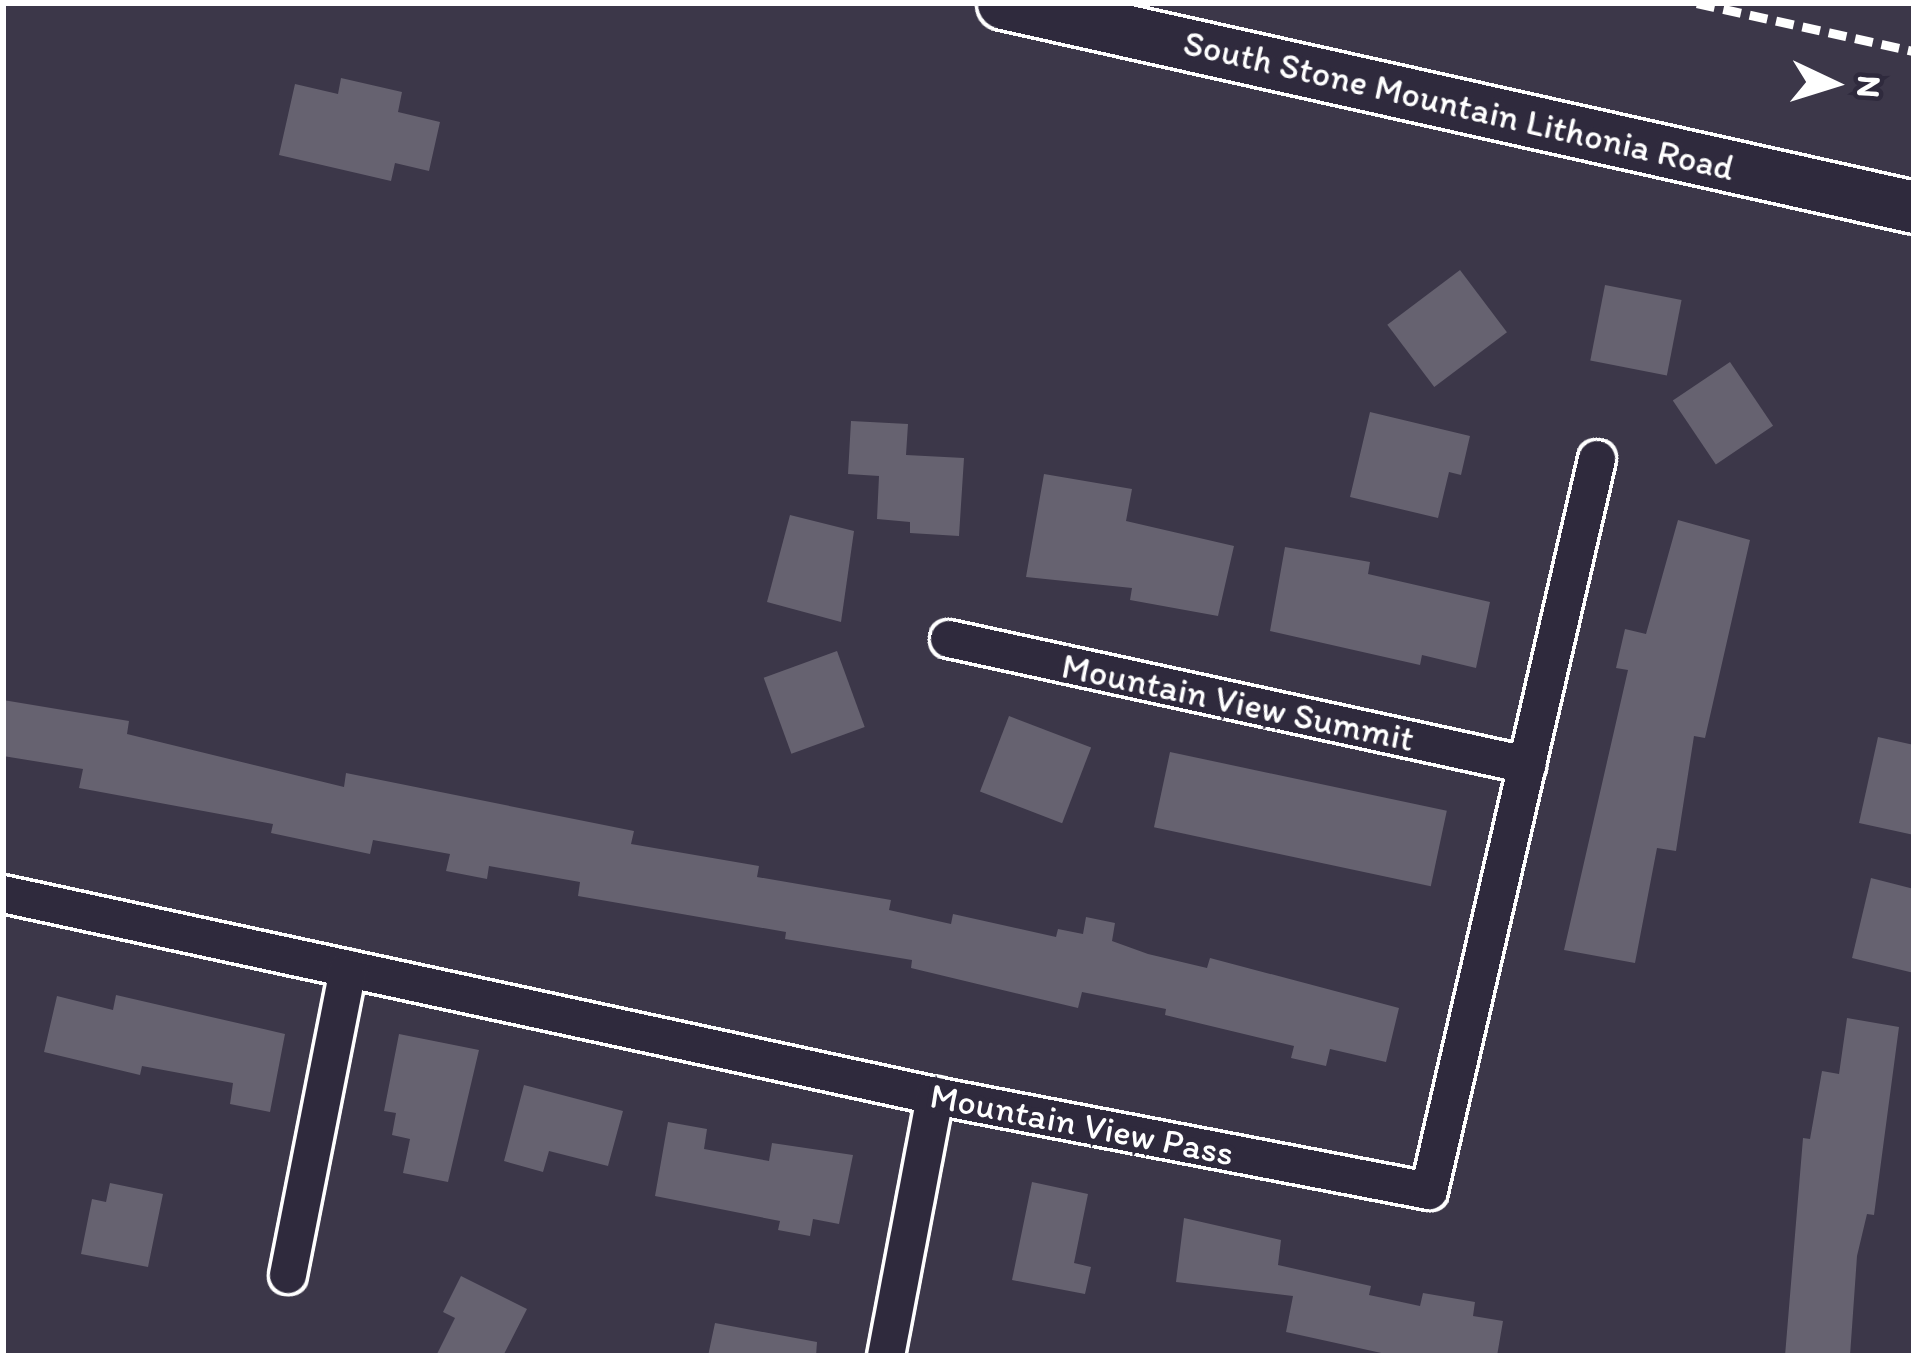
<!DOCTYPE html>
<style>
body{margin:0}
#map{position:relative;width:1917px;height:1359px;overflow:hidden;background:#3c3749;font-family:Itim,sans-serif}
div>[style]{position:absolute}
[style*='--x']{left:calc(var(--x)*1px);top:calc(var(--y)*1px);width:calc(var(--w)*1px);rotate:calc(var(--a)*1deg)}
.building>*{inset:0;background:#666270;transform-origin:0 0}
.roads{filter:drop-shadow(3px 0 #fff) drop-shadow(-3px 0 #fff) drop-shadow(0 3px #fff) drop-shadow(0 -3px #fff)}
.minor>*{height:36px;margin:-18px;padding:0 18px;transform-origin:18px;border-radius:18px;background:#2f2a3d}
.secondary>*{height:51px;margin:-25.5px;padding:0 25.5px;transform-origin:25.5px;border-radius:25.5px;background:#2f2a3d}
.rail>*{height:9px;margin-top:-4.5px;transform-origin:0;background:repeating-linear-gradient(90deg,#fff 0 18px,transparent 0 27px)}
span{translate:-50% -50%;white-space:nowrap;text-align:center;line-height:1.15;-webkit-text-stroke:10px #2f2a3d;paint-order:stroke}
.street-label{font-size:36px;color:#fff}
.frame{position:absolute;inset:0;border:6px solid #fff;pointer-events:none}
.north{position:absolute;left:1773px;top:24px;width:120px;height:120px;-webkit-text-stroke:9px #2f2a3d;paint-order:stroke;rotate:94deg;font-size:33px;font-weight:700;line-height:48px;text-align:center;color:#fff}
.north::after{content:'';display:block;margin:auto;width:42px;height:54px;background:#fff;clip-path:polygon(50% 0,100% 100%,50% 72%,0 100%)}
</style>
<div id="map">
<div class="building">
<i style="clip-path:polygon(341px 78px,402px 92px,398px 112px,440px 122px,429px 171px,395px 163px,391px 181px,279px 155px,295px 84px,338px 94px)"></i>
<i style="left:1460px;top:270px;width:78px;height:91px;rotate:53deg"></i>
<i style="left:1605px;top:285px;width:78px;height:77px;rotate:11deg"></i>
<i style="left:1730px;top:362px;width:77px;height:69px;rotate:56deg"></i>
<i style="clip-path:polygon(1370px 412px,1470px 436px,1461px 475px,1449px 472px,1438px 518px,1350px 497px)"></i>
<i style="clip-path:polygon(851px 421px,908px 424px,906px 455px,964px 458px,959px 536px,910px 533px,910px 522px,877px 519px,879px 476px,848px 474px)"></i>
<i style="clip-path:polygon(1044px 474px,1132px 489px,1126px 521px,1234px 546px,1218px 616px,1130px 600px,1132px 588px,1026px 577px)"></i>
<i style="clip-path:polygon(790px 515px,854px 531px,841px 622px,767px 602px)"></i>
<i style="clip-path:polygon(1678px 520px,1750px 540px,1705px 738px,1694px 736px,1676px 851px,1657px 848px,1635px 963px,1564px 950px,1628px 670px,1616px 668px,1625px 629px,1646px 634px)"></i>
<i style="clip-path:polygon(1285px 547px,1370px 562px,1368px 574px,1490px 602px,1476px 668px,1422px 655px,1420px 665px,1270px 631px)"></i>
<i style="left:837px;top:651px;width:81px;height:78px;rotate:70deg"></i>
<i style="clip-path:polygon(3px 700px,129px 721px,127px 734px,344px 787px,346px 773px,634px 831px,631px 844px,759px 866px,757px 877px,891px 900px,889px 910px,951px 924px,953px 914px,1056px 937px,1058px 929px,1083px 934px,1086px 917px,1115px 923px,1112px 941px,1148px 954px,1207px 968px,1210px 958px,1399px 1008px,1386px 1062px,1330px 1049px,1326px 1066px,1291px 1058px,1294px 1046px,1165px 1015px,1166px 1009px,1082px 992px,1078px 1008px,911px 968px,912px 960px,785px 939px,786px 932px,578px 896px,580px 882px,489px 866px,487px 879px,446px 871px,450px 854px,373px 840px,370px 854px,271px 833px,273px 824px,79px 788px,83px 769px,3px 756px)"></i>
<i style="left:1009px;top:716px;width:88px;height:81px;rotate:21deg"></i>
<i style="clip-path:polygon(1878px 737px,1914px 745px,1914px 835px,1859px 823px)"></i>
<i style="left:1170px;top:752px;width:283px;height:77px;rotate:12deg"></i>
<i style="clip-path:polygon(1871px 878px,1914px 889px,1914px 973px,1852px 958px)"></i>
<i style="clip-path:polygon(116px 995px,285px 1034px,270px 1112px,230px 1104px,233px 1083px,142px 1066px,140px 1075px,44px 1052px,57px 996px,113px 1010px)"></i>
<i style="clip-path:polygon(1847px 1018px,1899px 1027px,1874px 1215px,1867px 1214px,1857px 1256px,1850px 1356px,1785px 1356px,1803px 1138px,1810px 1139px,1822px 1071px,1839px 1074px)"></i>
<i style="clip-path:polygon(399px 1034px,479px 1050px,448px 1182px,403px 1173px,410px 1139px,392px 1135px,396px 1113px,384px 1111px)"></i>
<i style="clip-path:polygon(524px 1085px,623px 1111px,608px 1166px,549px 1151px,543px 1172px,504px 1161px)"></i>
<i style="clip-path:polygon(668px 1122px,707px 1129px,704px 1149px,769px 1161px,772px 1143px,853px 1155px,839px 1224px,813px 1219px,810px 1236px,778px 1230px,780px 1221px,655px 1196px)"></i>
<i style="clip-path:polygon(1032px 1182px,1088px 1194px,1074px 1263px,1091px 1267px,1085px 1294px,1012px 1280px)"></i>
<i style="clip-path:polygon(110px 1183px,163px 1194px,148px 1267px,81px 1254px,92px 1199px,106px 1202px)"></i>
<i style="clip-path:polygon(1184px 1218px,1281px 1240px,1278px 1265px,1371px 1286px,1369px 1295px,1420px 1306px,1423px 1293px,1475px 1302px,1473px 1316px,1503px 1321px,1497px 1356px,1395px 1356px,1286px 1332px,1293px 1296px,1176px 1282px)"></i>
<i style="clip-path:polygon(461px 1276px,527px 1309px,503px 1356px,436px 1356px,455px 1318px,443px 1312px)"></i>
<i style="clip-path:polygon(715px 1323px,817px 1342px,816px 1356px,708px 1356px)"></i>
</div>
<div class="roads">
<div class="minor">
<i style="--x:949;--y:639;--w:592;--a:12.3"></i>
<i style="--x:3;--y:894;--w:954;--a:12.23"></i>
<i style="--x:935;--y:1096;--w:503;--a:10.89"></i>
<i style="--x:1429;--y:1191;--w:751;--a:-77.07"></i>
<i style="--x:288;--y:1275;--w:312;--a:-78.9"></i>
<i style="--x:886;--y:1356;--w:265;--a:-79.3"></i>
</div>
<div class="secondary">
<i style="--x:1003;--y:3;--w:934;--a:12.62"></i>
</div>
</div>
<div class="rail">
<i style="--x:1697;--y:3;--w:222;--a:12.5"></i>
</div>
<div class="street-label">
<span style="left:1459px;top:105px;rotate:13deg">South Stone Mountain Lithonia Road</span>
<span style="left:1238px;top:702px;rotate:12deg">Mountain View Summit</span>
<span style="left:1082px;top:1124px;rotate:11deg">Mountain View Pass</span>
</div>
<div class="frame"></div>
<div class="north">N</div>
</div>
